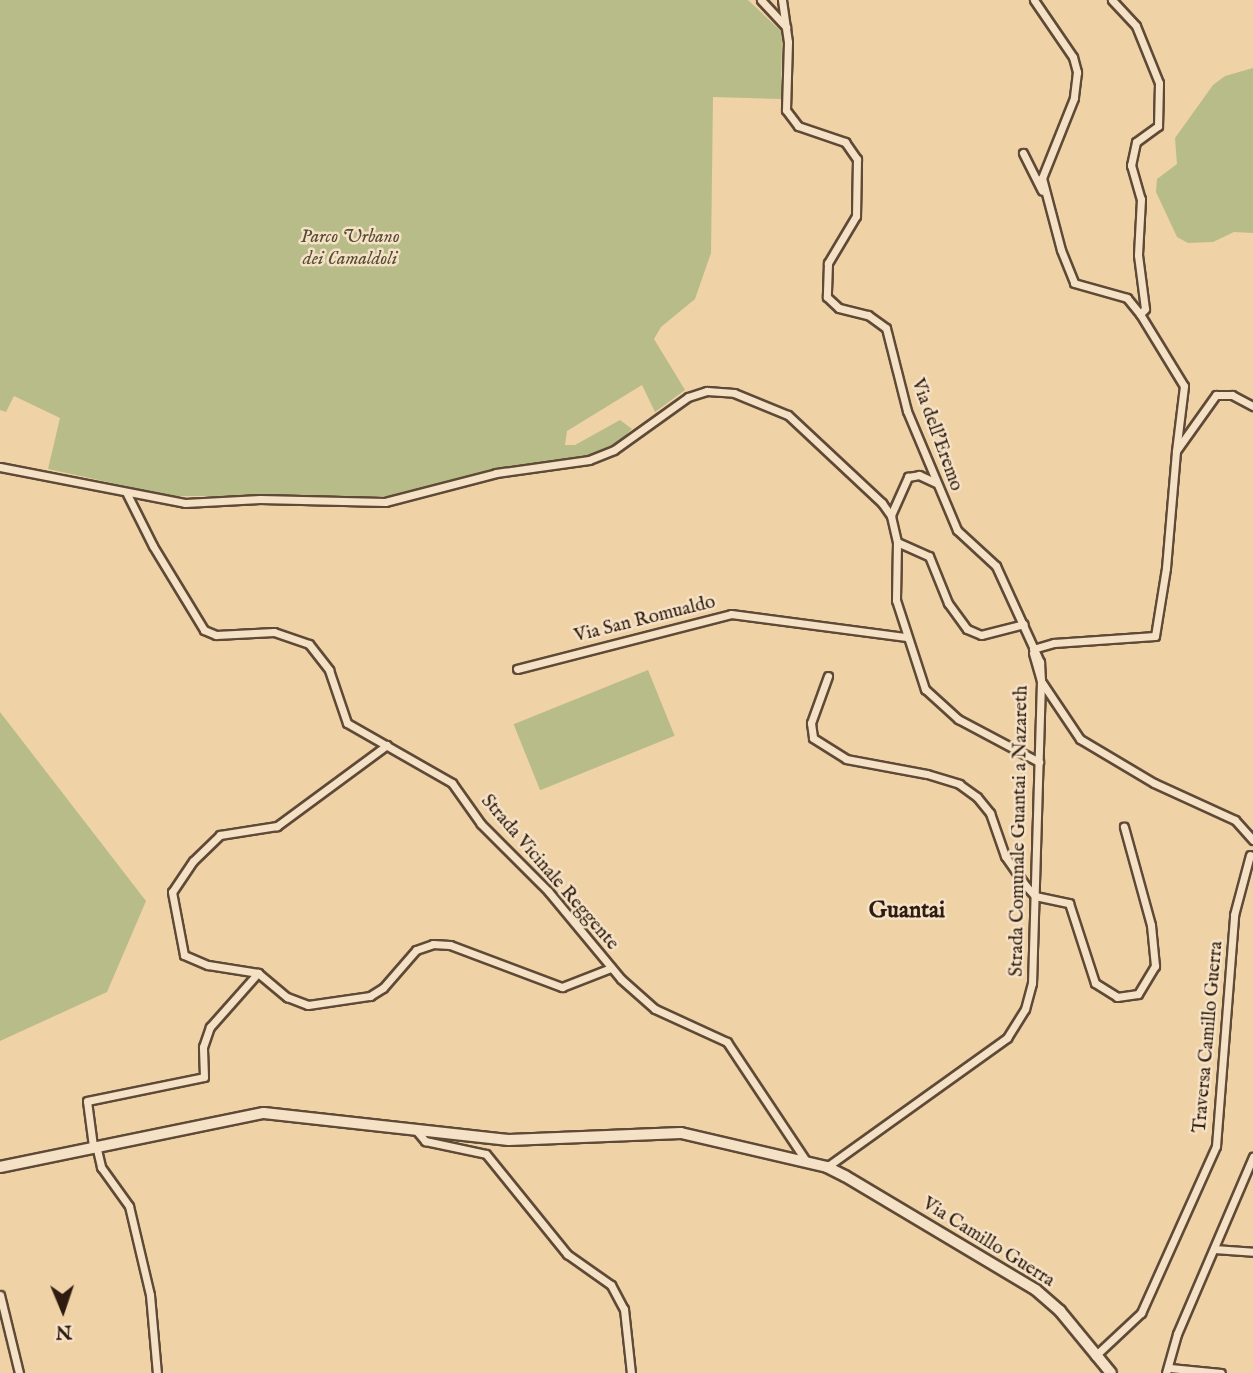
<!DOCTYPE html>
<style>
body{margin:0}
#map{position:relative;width:1253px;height:1373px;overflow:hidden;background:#f0d2a7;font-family:"IM FELL English",serif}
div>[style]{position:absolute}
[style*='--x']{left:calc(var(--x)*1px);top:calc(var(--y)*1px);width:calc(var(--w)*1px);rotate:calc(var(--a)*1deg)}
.green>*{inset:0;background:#b8bc88;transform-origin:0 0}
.roads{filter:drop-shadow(2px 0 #5e4a36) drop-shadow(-2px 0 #5e4a36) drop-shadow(0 2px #5e4a36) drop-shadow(0 -2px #5e4a36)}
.street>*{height:7px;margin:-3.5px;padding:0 3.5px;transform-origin:3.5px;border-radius:3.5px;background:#f5e2c6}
.secondary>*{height:10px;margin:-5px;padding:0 5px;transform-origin:5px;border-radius:5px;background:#f5e2c6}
span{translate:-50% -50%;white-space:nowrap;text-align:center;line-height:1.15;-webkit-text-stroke:5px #f5e2c6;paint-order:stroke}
.park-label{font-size:19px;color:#574c35;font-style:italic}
.street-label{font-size:19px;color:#2e1c11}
.quarter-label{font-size:23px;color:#2e1c11;font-weight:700}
.north{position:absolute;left:28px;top:1275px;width:70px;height:70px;-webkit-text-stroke:5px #f5e2c6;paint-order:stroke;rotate:178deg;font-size:19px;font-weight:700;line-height:28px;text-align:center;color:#2e1c11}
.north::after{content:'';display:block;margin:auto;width:24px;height:32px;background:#2e1c11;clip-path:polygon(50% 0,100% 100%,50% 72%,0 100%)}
</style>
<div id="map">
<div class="green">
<i style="clip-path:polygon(0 0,748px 0,782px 32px,781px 99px,713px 97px,711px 253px,695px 299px,661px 327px,654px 339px,685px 390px,655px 412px,642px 385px,567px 431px,565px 445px,575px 445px,620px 420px,632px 429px,618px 442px,588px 456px,492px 469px,389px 496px,172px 496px,48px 469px,60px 418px,14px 396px,6px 412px,0 410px)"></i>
<i style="clip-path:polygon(1253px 68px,1253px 233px,1234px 232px,1213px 242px,1188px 243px,1177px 237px,1156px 192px,1157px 179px,1177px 164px,1175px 138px,1213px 85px,1225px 76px)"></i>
<i style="left:648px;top:670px;width:71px;height:145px;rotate:68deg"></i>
<i style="clip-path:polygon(0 712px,146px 901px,107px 992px,0 1041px)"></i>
</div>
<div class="roads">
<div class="street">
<i style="--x:761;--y:0;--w:37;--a:47"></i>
<i style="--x:782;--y:0;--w:42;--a:81.9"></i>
<i style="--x:788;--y:42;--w:68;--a:91.7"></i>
<i style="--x:786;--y:110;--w:20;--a:53"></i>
<i style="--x:798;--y:126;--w:50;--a:18.8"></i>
<i style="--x:845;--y:142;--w:21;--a:55"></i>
<i style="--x:857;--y:159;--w:57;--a:91"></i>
<i style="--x:856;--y:216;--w:55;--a:120.8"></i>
<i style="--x:828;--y:263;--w:34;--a:92"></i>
<i style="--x:827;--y:297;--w:16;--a:43"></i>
<i style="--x:839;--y:308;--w:30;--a:14"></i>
<i style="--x:868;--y:315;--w:22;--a:36"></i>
<i style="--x:886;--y:328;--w:86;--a:75.8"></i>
<i style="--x:907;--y:411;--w:129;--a:67.2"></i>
<i style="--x:957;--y:530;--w:53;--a:42.7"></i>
<i style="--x:996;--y:566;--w:106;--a:65.4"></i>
<i style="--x:1040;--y:662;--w:19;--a:87"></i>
<i style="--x:1041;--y:681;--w:302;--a:91.7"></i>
<i style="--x:1032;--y:983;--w:27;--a:105"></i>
<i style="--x:1025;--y:1009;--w:34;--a:122"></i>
<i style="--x:1007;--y:1038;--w:221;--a:144.4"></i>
<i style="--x:1034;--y:0;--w:69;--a:55.6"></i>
<i style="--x:1073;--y:57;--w:16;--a:75"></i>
<i style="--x:1077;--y:72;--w:26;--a:97"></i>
<i style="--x:1074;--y:98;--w:86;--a:111.8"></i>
<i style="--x:1042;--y:178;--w:74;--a:75.2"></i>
<i style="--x:1061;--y:250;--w:35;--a:68"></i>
<i style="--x:1074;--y:283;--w:55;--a:15.8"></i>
<i style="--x:1127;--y:298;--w:21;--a:51"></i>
<i style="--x:1112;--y:0;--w:35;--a:47"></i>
<i style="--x:1136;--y:26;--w:61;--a:68"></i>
<i style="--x:1159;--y:83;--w:43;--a:91.3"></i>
<i style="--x:1158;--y:126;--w:27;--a:144"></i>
<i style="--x:1136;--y:142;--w:24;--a:102"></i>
<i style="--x:1131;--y:165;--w:35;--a:74"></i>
<i style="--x:1141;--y:199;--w:56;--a:93.1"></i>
<i style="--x:1138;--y:255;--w:54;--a:82.6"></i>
<i style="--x:1145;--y:309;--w:7;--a:135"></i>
<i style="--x:1140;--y:314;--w:84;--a:58.6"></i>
<i style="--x:1184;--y:386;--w:65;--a:97"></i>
<i style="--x:1023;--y:153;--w:42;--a:63.4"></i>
<i style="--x:0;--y:467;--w:188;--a:11"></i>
<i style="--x:185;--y:503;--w:75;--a:-3.1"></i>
<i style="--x:260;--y:499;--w:125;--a:1.4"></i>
<i style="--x:385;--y:502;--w:115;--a:-14.6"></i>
<i style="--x:496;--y:473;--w:94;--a:-8"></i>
<i style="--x:589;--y:460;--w:27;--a:-22"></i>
<i style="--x:614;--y:450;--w:91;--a:-35.6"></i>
<i style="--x:688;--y:397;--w:20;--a:-18"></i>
<i style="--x:707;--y:391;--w:27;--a:4"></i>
<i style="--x:734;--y:393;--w:58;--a:22.2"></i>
<i style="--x:788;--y:415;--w:129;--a:43.1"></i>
<i style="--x:882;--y:503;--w:16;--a:55"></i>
<i style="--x:891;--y:516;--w:27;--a:77"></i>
<i style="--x:897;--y:542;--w:35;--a:24"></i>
<i style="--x:929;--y:556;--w:51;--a:68"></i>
<i style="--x:948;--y:603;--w:32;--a:54"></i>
<i style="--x:967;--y:629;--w:15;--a:23"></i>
<i style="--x:981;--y:635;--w:44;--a:-14.3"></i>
<i style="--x:127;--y:494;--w:58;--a:63.4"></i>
<i style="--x:153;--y:546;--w:98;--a:58.7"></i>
<i style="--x:204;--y:630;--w:13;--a:23"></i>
<i style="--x:216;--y:635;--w:58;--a:-3"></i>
<i style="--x:274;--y:632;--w:37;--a:19"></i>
<i style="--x:309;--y:644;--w:33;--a:52"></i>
<i style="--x:329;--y:670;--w:56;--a:71.2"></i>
<i style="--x:347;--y:723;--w:121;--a:29.7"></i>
<i style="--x:452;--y:783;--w:50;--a:54.7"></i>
<i style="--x:481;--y:824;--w:95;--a:45"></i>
<i style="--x:548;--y:891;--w:114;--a:50.3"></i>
<i style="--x:621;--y:979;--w:45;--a:41.4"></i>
<i style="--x:655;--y:1009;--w:79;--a:24.6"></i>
<i style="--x:727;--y:1042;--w:143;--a:56.4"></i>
<i style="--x:891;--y:515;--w:42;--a:-65.9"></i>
<i style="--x:908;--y:477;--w:11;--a:-10"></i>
<i style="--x:919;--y:475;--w:19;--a:25"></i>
<i style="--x:897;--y:542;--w:58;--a:91"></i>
<i style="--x:896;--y:600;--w:94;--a:72"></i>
<i style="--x:925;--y:689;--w:45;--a:42.3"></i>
<i style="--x:958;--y:719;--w:92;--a:28"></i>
<i style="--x:1033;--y:649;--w:22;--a:-16"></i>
<i style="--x:1054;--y:643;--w:101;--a:-4"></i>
<i style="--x:1155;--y:636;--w:69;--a:-80.8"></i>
<i style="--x:1166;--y:568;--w:117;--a:-85.1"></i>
<i style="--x:1176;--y:451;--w:69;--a:-54.5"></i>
<i style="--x:1216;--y:395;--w:16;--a:0"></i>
<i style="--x:1232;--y:395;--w:24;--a:28"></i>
<i style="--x:1033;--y:653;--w:29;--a:74"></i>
<i style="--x:1041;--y:681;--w:70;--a:56.1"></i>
<i style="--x:1080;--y:739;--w:86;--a:30.7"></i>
<i style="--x:1154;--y:783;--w:89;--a:24.6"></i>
<i style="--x:1235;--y:820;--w:27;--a:48"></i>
<i style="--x:517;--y:669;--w:221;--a:-14.4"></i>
<i style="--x:731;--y:614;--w:177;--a:7.5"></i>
<i style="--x:828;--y:676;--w:50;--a:109.9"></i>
<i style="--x:811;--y:723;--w:15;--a:82"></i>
<i style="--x:813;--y:738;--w:39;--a:32"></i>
<i style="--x:846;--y:759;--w:82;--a:10.5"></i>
<i style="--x:927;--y:774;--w:34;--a:17"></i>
<i style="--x:959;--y:784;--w:22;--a:36"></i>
<i style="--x:977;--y:797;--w:21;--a:51"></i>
<i style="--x:990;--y:813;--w:46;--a:70.8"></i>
<i style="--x:1005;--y:856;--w:37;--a:55"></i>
<i style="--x:1026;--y:886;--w:13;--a:48"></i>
<i style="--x:1035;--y:896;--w:35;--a:12"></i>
<i style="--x:1069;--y:903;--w:84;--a:72"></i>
<i style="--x:1095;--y:983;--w:26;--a:32"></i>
<i style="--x:1117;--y:997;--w:21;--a:-8"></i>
<i style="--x:1138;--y:994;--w:33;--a:-59"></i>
<i style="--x:1155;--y:966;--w:41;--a:-95.6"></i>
<i style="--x:1151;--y:925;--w:102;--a:-105.4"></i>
<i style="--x:387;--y:745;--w:137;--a:143.6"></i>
<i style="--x:277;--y:826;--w:58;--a:171"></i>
<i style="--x:220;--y:835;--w:37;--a:136"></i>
<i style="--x:193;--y:861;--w:37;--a:124"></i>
<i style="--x:172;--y:892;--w:64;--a:79.2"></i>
<i style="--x:184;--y:955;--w:26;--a:23"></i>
<i style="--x:208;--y:965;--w:51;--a:9.1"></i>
<i style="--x:258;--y:973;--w:38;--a:40"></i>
<i style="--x:287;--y:997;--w:22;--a:21"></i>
<i style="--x:308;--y:1005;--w:63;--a:-8.3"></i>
<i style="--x:370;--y:996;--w:15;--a:-32"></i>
<i style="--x:383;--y:988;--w:50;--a:-49"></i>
<i style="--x:416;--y:950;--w:18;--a:-19"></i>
<i style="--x:433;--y:944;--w:17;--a:3"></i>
<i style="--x:450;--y:945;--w:120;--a:20.6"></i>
<i style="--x:562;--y:987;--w:53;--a:-21.2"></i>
<i style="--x:415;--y:1129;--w:16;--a:50"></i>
<i style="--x:425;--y:1141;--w:62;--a:12"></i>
<i style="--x:486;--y:1154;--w:129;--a:51"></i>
<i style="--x:567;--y:1254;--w:54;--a:35.2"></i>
<i style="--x:611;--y:1285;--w:27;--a:62"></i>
<i style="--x:624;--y:1309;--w:64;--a:83.8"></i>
<i style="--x:96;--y:1145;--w:23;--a:77"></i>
<i style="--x:101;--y:1167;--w:48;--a:54.3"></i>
<i style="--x:129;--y:1206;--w:91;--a:76.7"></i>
<i style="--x:150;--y:1295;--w:78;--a:84.9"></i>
<i style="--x:93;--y:1146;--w:45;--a:-97.6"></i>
<i style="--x:87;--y:1101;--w:119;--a:-11.6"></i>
<i style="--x:204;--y:1077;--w:30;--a:-92"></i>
<i style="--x:203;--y:1047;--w:21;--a:-71"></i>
<i style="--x:210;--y:1027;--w:72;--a:-48.4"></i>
<i style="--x:1214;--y:1249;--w:39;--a:4"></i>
<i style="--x:0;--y:1295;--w:80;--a:76.3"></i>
<i style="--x:1095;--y:1356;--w:63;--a:-43.1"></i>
<i style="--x:1141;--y:1313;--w:183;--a:-65.8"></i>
<i style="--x:1216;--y:1146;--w:232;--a:-85.5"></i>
<i style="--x:1234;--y:915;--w:62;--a:-75.1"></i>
<i style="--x:1170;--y:1368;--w:51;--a:5.6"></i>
<i style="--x:1166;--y:1373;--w:41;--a:-74.2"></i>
<i style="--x:1177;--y:1334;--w:193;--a:-66.8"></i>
</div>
<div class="secondary">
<i style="--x:0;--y:1167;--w:269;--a:-11.6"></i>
<i style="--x:264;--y:1113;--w:246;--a:6.3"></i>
<i style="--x:509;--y:1140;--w:172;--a:-2.3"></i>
<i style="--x:681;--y:1133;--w:150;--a:13.1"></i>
<i style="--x:827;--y:1167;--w:20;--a:27"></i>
<i style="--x:845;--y:1176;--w:222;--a:30.8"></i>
<i style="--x:1036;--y:1290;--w:32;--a:41"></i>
<i style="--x:1060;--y:1311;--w:80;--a:50.6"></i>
</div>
</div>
<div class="park-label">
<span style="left:350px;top:249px">Parco Urbano<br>dei Camaldoli</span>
</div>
<div class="street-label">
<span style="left:936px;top:435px;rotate:70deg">Via dell'Eremo</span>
<span style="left:645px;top:620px;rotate:-14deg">Via San Romualdo</span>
<span style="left:1020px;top:831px;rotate:-89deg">Strada Comunale Guantai a Nazareth</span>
<span style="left:549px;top:873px;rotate:49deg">Strada Vicinale Reggente</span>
<span style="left:1209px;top:1037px;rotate:-85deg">Traversa Camillo Guerra</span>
<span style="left:988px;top:1243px;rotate:32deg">Via Camillo Guerra</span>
</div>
<div class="quarter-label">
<span style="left:907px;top:911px">Guantai</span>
</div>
<div class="north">N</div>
</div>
